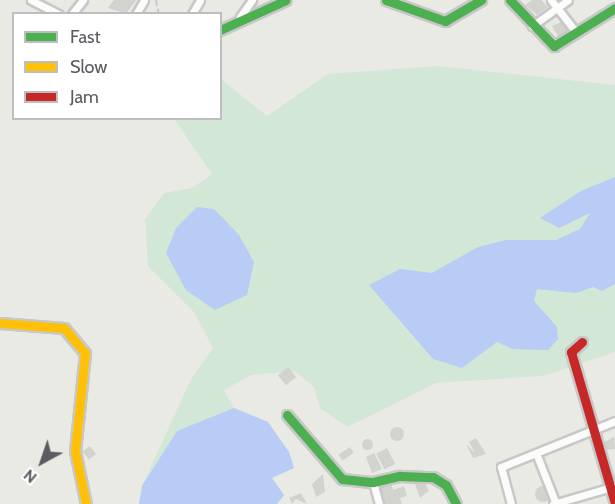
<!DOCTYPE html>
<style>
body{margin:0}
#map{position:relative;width:615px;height:504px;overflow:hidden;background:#eaeae5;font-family:Cabin,sans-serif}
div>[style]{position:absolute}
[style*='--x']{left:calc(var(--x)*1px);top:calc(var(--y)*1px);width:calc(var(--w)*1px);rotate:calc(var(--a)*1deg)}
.green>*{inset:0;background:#d2e7d5}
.water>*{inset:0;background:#b8ccf6}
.building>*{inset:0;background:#d2d2ce;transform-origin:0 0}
.round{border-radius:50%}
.path>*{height:1.5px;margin-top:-0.75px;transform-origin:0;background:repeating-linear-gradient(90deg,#c7ccca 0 6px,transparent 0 9px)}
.roads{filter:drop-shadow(2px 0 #c7c8c7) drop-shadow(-2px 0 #c7c8c7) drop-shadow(0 2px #c7c8c7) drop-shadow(0 -2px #c7c8c7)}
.street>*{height:7px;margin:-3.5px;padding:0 3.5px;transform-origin:3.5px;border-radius:3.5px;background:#fcfcfb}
.fast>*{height:9px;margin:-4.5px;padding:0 4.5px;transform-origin:4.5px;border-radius:4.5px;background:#4caf50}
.slow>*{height:9px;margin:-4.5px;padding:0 4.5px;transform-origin:4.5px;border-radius:4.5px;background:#ffc107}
.jam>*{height:9px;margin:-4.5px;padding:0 4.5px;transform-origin:4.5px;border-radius:4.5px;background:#c62828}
span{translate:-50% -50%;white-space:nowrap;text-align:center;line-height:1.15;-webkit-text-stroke:4.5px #fff;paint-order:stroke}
.legend{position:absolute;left:12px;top:12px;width:210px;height:108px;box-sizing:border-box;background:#fff;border:2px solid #bdbec0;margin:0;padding:8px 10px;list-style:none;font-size:18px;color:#5a5c62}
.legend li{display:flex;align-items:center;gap:12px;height:30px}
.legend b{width:30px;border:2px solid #bdbec0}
.north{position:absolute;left:12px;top:432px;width:60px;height:60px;-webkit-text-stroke:4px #fff;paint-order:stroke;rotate:220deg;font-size:16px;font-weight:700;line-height:24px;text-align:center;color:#5a5c62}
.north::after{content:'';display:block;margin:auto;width:21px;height:27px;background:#5a5c62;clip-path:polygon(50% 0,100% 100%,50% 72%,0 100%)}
</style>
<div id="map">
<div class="green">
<i style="clip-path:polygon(438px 66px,615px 85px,615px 352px,543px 376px,436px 383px,347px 427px,320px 408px,314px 387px,295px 371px,251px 375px,224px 390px,234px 408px,268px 422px,289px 452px,294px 468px,272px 478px,284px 495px,277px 504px,139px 504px,142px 486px,192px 377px,213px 348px,194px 312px,148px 266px,145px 219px,164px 193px,192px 188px,212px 174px,174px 119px,220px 118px,221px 79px,267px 116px,328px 74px)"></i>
</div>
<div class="water">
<i style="clip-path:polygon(615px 177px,615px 284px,602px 291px,593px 287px,576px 293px,537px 289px,534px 301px,557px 327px,558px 339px,548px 350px,513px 349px,497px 342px,462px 368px,433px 359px,369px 285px,400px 269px,432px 273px,478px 247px,506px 240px,556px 240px,580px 229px,590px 213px,559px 228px,540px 218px,581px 191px)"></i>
<i style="clip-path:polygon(197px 207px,214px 209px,239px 235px,254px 262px,247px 295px,215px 310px,186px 290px,166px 253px,176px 228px)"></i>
<i style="clip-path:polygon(234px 408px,268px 422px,289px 452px,294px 468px,272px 478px,284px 495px,277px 504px,139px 504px,142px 486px,177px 431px)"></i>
</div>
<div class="building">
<i style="clip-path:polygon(114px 0,136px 0,126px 14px,108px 8px)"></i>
<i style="clip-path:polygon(532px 0,541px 0,548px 7px,537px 15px,525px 5px)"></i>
<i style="clip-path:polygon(564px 21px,571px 31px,559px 38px,552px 26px)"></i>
<i style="left:288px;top:367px;width:13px;height:13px;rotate:51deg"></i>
<i class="round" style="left:390px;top:427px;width:14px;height:14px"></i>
<i style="clip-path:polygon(614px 437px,615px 449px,603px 450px,601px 444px)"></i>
<i style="clip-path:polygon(476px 438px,486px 454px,473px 458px,466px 444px,475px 453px,469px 442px)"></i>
<i class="round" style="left:361.5px;top:438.5px;width:11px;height:11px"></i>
<i style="left:90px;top:446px;width:10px;height:9px;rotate:53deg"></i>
<i style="left:350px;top:447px;width:7px;height:14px;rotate:56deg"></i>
<i style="left:387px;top:448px;width:18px;height:12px;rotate:63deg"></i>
<i style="clip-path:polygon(374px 453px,382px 469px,372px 473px,366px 457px)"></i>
<i style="clip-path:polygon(323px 474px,325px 492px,316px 497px,312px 484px)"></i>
<i style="clip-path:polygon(389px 476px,393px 490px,404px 486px,407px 496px,400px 498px,402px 504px,384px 504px,376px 481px)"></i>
<i style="clip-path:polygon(423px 479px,429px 491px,420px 498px,415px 484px)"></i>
<i class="round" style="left:535px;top:486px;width:16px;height:16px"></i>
<i style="clip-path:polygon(301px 493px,307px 504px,296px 499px,292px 504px,289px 498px)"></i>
</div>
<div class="path">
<i style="--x:156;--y:0;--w:14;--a:78"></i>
</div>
<div class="roads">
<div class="street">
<i style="--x:31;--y:0;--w:31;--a:27"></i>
<i style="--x:551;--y:0;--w:41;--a:52"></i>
<i style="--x:72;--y:14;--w:18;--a:-52"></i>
<i style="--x:136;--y:14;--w:16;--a:-60"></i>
<i style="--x:192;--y:14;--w:16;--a:-60"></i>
<i style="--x:240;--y:17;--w:21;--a:-55"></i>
<i style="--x:532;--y:26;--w:44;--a:-35.8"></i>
<i style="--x:536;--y:453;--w:55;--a:68.6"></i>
<i style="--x:373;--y:482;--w:23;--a:75"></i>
<i style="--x:511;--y:504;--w:38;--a:-105"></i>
<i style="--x:501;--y:467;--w:123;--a:-22"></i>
<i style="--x:553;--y:504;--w:65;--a:-16.2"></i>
</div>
<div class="fast">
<i style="--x:386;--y:0;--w:63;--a:19.6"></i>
<i style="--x:445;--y:21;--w:42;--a:-30.3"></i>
<i style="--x:510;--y:0;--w:64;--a:46.3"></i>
<i style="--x:554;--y:46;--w:72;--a:-31.9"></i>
<i style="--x:220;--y:30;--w:72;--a:-24.4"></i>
<i style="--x:287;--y:415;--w:84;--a:49.3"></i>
<i style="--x:342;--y:479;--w:31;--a:6"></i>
<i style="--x:373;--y:482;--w:28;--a:-13"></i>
<i style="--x:400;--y:476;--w:33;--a:2"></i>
<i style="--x:433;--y:477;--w:15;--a:32"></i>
<i style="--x:446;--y:485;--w:21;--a:62"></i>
</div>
<div class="slow">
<i style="--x:0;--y:323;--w:64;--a:4.5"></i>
<i style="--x:64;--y:328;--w:33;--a:50"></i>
<i style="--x:85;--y:353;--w:99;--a:95.8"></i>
<i style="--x:75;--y:451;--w:54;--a:78.3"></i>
</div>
<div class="jam">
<i style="--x:582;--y:342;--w:15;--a:138"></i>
<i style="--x:571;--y:352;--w:157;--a:73.8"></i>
</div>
</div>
<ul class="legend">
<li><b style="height:8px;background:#4caf50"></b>Fast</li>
<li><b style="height:8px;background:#ffc107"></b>Slow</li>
<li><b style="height:8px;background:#c62828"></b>Jam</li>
</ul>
<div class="north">N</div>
</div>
